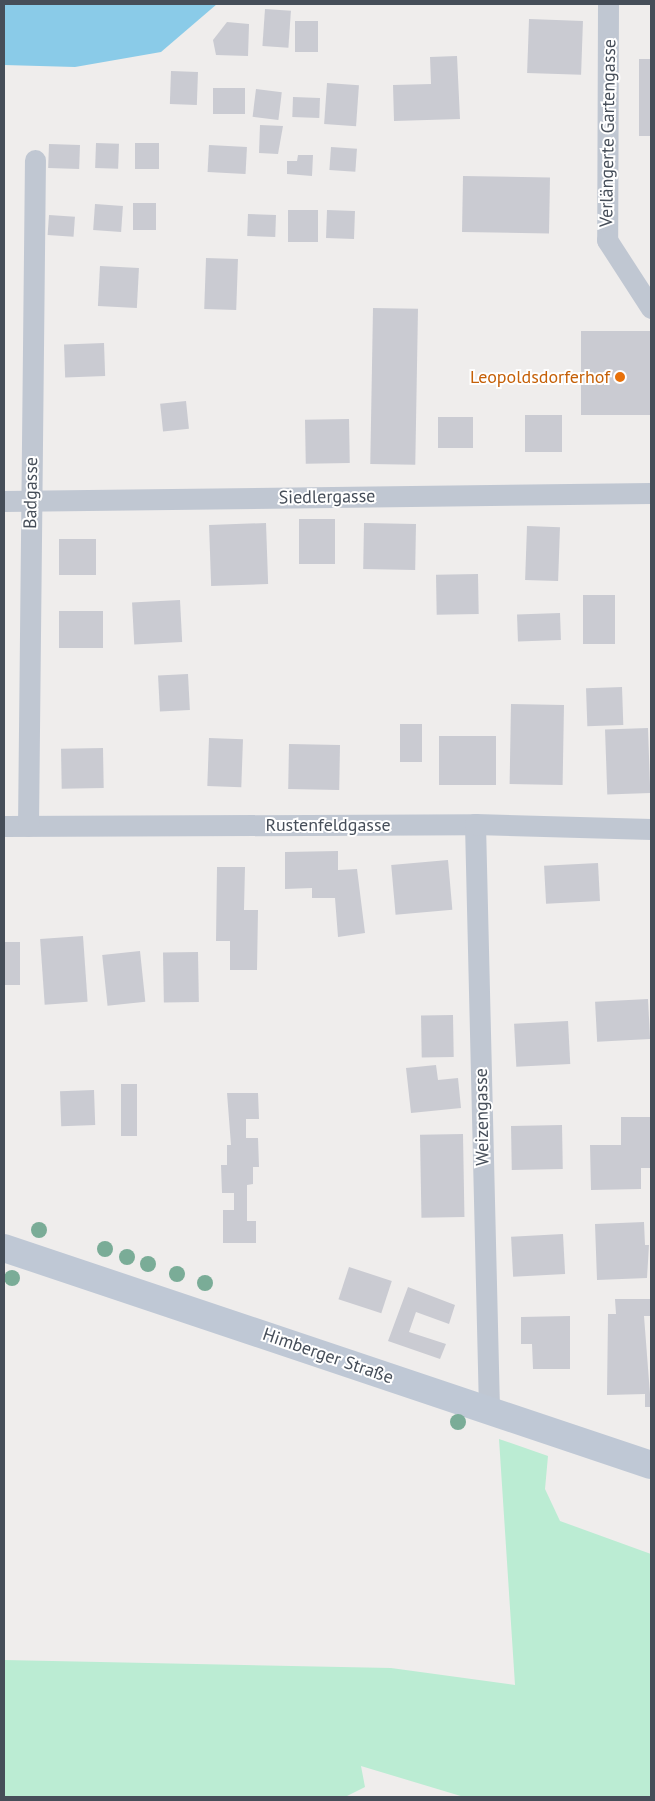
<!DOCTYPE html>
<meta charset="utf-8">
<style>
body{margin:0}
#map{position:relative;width:655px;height:1801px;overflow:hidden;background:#efedec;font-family:"PT Sans",sans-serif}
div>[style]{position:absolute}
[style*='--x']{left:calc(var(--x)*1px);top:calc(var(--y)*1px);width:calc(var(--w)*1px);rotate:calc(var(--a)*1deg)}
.green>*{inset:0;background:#bbecd3}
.water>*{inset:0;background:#8acbe8}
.building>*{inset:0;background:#cacbd2;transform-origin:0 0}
.street>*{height:21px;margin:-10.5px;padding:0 10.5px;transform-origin:10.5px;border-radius:10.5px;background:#c0c7d2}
.secondary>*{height:28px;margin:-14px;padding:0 14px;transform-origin:14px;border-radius:14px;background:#bfc8d5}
.trees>*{width:16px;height:16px;margin:-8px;border-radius:50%;background:#7aac97}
.dots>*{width:14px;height:14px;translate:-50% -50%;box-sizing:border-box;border:2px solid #fff;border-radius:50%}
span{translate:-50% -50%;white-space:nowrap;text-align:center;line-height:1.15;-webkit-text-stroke:4px #fff;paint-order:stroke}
.street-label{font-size:18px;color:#464e59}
.food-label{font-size:18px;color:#c56008}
.right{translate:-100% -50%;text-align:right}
.frame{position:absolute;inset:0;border:5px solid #464e59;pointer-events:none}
</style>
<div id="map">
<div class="green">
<i style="clip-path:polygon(499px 1439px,548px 1456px,545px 1489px,560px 1521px,651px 1554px,651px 1797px,464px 1797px,361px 1766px,365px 1787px,345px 1797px,4px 1797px,4px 1660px,391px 1668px,515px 1685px)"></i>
</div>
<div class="water">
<i style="clip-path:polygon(4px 4px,217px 4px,161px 52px,75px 67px,4px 65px)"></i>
</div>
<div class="building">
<i style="left:265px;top:9px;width:26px;height:37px;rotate:4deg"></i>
<i style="left:529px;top:19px;width:54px;height:54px;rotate:2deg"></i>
<i style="left:295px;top:21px;width:23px;height:31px"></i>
<i style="clip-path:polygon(227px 22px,249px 24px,248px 56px,216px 55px,213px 40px)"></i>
<i style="clip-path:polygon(457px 56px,460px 119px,394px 121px,393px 85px,431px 84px,430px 57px)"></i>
<i style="left:639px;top:59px;width:12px;height:77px"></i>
<i style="left:171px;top:71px;width:27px;height:33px;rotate:2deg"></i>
<i style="left:327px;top:83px;width:32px;height:41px;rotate:4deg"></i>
<i style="left:213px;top:88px;width:32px;height:26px"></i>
<i style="left:256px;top:89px;width:26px;height:28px;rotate:7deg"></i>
<i style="left:293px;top:97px;width:27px;height:20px;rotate:2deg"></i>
<i style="clip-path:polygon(260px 125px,283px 126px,278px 154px,259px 153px)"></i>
<i style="left:96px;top:143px;width:23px;height:25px;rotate:2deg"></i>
<i style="left:159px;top:143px;width:26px;height:24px;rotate:90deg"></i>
<i style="left:49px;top:144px;width:31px;height:24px;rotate:2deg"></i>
<i style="left:209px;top:145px;width:38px;height:27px;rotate:3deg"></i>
<i style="left:331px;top:147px;width:26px;height:23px;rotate:4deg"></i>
<i style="clip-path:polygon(298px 155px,313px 155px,312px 176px,287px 174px,287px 161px,297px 161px)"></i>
<i style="left:463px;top:176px;width:87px;height:56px;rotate:1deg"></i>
<i style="left:133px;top:203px;width:23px;height:27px"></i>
<i style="left:95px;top:204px;width:28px;height:26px;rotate:4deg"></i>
<i style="left:288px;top:210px;width:30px;height:32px"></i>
<i style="left:327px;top:210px;width:28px;height:28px;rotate:2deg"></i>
<i style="left:248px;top:214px;width:28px;height:22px;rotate:2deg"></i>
<i style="left:49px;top:215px;width:26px;height:20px;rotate:4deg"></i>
<i style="left:206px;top:258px;width:32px;height:51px;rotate:2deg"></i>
<i style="left:100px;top:266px;width:39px;height:40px;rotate:3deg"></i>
<i style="left:373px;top:308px;width:45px;height:156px;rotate:1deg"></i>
<i style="left:581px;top:331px;width:70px;height:84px"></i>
<i style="left:104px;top:343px;width:33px;height:40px;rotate:88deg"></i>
<i style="left:186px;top:401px;width:28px;height:26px;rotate:84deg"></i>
<i style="left:562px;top:415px;width:37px;height:37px;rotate:90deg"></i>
<i style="left:438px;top:417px;width:35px;height:31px"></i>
<i style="left:349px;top:419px;width:44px;height:44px;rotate:89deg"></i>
<i style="left:299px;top:519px;width:36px;height:45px"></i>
<i style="left:266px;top:523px;width:61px;height:57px;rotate:88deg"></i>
<i style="left:364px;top:523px;width:52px;height:46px;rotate:1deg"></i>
<i style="left:527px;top:526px;width:33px;height:54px;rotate:2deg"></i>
<i style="left:59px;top:539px;width:37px;height:36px"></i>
<i style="left:478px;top:574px;width:40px;height:42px;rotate:89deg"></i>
<i style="left:583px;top:595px;width:32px;height:49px"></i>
<i style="left:180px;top:600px;width:42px;height:48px;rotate:87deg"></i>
<i style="left:59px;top:611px;width:44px;height:37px"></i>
<i style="left:560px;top:613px;width:27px;height:43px;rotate:88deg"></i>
<i style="left:188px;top:674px;width:36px;height:30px;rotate:87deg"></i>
<i style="left:622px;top:687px;width:38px;height:36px;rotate:88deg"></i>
<i style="left:511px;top:704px;width:53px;height:80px;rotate:1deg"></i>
<i style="left:400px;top:724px;width:22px;height:38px"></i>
<i style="left:648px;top:728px;width:65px;height:43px;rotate:88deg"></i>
<i style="left:496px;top:736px;width:49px;height:57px;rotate:90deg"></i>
<i style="left:209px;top:738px;width:34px;height:48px;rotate:2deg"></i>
<i style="left:289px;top:744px;width:51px;height:45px;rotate:1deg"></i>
<i style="left:103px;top:748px;width:40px;height:42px;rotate:89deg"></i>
<i style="clip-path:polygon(338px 851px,338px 870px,357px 869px,365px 933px,338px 937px,335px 898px,312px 898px,312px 888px,285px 889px,285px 852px)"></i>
<i style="left:448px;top:860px;width:50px;height:57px;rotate:85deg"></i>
<i style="left:598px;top:863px;width:38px;height:54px;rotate:87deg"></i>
<i style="clip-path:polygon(217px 867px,245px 867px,244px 910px,258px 910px,257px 970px,230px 970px,230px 941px,216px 941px)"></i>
<i style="left:83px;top:936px;width:66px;height:43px;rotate:86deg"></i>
<i style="left:4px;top:942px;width:16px;height:43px"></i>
<i style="left:140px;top:951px;width:51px;height:38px;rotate:84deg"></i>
<i style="left:198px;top:952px;width:50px;height:35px;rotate:89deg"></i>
<i style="left:648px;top:999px;width:40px;height:53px;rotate:87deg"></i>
<i style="left:453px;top:1015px;width:42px;height:32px;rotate:89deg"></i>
<i style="left:568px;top:1021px;width:43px;height:54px;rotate:87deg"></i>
<i style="clip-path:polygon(436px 1065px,438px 1080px,458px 1078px,461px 1108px,411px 1113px,406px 1068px)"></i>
<i style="left:121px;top:1084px;width:16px;height:52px"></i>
<i style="left:94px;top:1090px;width:35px;height:34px;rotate:88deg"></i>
<i style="clip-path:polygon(227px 1093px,258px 1093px,259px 1119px,246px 1119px,246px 1138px,258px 1138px,259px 1167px,253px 1167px,253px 1184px,247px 1185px,247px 1221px,256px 1221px,256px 1243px,223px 1243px,223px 1210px,234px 1210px,234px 1193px,222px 1193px,221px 1165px,227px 1165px,227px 1145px,231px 1145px)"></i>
<i style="clip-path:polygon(621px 1117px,650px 1117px,651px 1168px,641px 1168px,641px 1189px,591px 1190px,590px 1145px,621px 1145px)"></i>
<i style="left:562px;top:1125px;width:44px;height:51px;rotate:89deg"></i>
<i style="left:463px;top:1134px;width:83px;height:43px;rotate:89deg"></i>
<i style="clip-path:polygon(644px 1222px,645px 1245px,649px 1245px,647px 1278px,597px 1280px,595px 1224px)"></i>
<i style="left:563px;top:1234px;width:40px;height:52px;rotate:87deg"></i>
<i style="left:349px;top:1267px;width:45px;height:34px;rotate:18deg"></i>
<i style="clip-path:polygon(408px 1287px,455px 1305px,449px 1324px,416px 1312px,409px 1332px,446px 1344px,440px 1359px,388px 1341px)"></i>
<i style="clip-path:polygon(615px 1299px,651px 1299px,651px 1316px,644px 1316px,651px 1407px,645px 1407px,645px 1394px,607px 1395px,608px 1314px,616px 1314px)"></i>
<i style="clip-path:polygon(570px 1316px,570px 1369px,533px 1369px,532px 1344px,521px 1344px,521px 1317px)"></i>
</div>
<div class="street">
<i style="--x:608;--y:4;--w:236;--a:90.2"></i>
<i style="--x:607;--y:240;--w:81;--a:57.1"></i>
<i style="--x:4;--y:501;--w:647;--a:-0.71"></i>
<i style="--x:475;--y:824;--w:586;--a:88.63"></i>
<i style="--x:4;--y:826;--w:471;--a:-0.2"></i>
<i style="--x:475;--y:824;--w:176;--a:1.6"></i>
<i style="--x:28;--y:826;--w:666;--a:-89.4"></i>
</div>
<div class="secondary">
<i style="--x:4;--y:1248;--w:682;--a:18.54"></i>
</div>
<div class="trees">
<i style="left:39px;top:1230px"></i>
<i style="left:105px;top:1249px"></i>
<i style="left:127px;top:1257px"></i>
<i style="left:148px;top:1264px"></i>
<i style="left:177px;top:1274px"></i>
<i style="left:12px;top:1278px"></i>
<i style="left:205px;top:1283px"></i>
<i style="left:458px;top:1422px"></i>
</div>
<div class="dots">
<i style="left:620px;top:377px;background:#e8710a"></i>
</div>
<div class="street-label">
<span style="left:608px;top:133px;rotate:-89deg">Verlängerte Gartengasse</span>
<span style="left:31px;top:493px;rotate:-89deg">Badgasse</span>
<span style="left:327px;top:497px;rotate:-1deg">Siedlergasse</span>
<span style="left:328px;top:825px">Rustenfeldgasse</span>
<span style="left:482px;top:1117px;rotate:-91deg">Weizengasse</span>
<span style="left:328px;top:1356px;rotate:19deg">Himberger Straße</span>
</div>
<div class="food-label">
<span class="right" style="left:610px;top:377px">Leopoldsdorferhof</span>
</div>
<div class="frame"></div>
</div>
